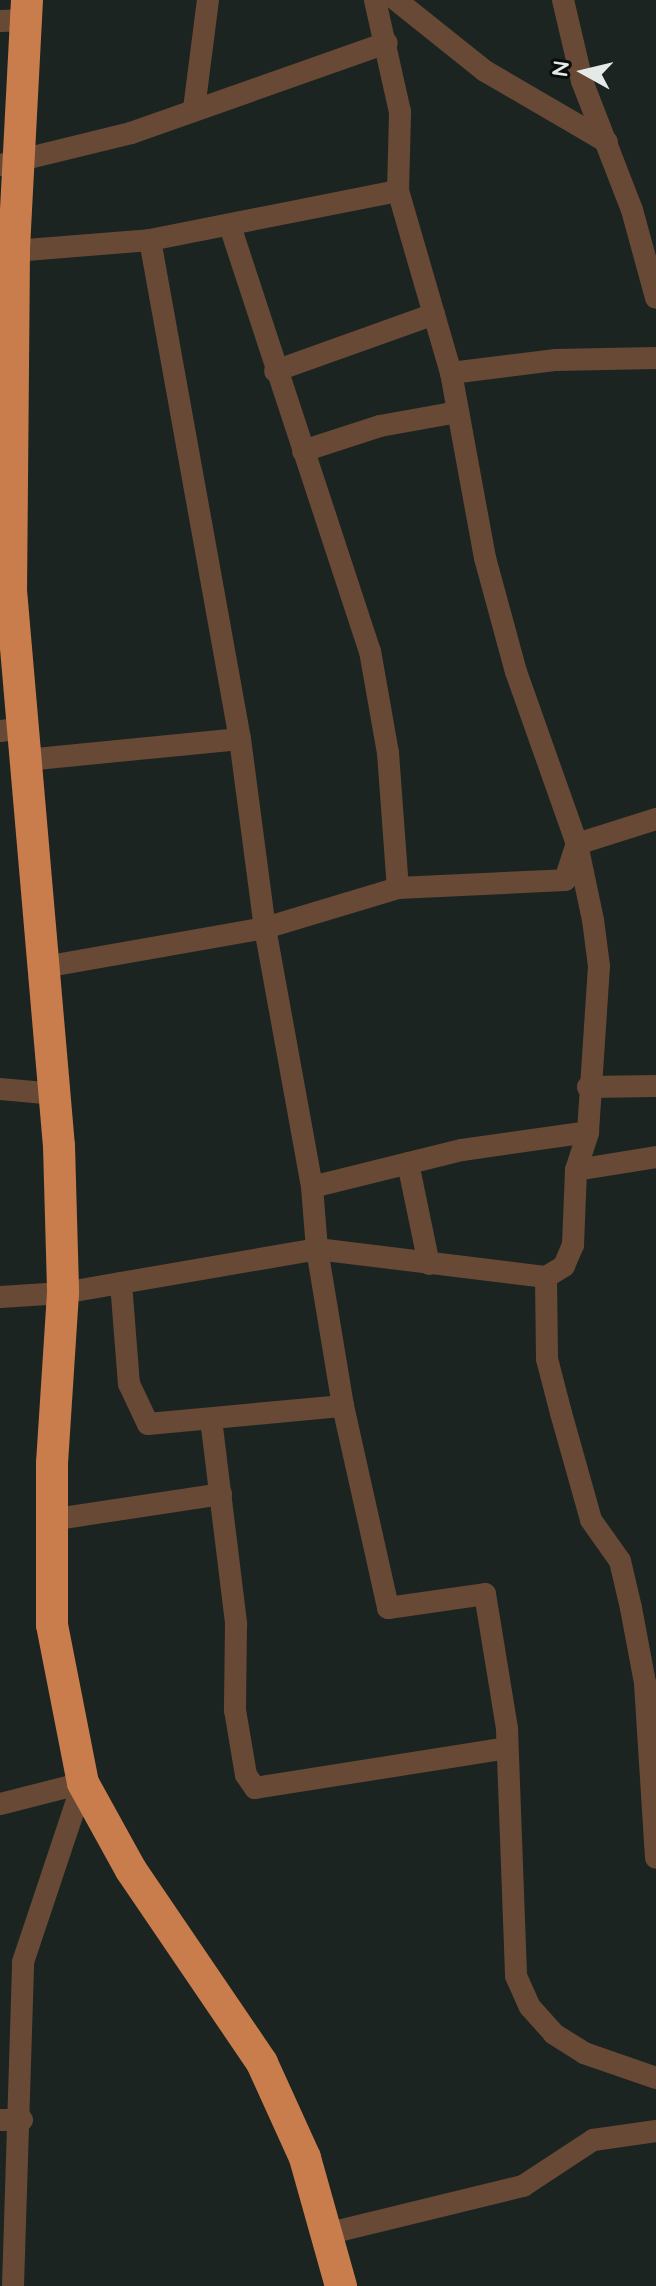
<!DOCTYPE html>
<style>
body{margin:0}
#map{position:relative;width:656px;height:2286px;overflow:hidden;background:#1c2421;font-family:Quicksand,sans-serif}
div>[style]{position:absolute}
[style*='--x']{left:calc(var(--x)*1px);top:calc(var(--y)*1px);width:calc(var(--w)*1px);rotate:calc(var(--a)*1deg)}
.minor>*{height:22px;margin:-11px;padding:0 11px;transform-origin:11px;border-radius:11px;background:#684936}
.highway>*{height:32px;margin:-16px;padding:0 16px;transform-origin:16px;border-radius:16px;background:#c97d4c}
span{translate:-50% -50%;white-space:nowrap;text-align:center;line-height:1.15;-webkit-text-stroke:6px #090c0b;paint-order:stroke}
.north{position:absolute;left:544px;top:32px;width:80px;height:80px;-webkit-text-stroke:6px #090c0b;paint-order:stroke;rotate:278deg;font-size:22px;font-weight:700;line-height:32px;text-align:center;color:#e5eae8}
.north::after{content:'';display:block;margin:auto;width:28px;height:36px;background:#e5eae8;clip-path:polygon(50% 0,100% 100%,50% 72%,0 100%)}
</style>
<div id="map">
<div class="minor">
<i style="--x:396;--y:0;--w:114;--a:38.6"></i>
<i style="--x:485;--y:71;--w:141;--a:30.2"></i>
<i style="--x:563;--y:0;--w:83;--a:76.8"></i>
<i style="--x:582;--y:81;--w:138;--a:68.8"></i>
<i style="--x:632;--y:210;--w:91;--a:74.7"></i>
<i style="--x:0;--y:21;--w:28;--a:-2"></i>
<i style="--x:194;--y:109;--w:110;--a:-82.7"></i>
<i style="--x:0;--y:165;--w:135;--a:-13.7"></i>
<i style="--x:131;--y:133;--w:271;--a:-19.4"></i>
<i style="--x:230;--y:226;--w:447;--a:71.8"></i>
<i style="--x:370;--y:651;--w:104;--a:80"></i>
<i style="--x:388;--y:753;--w:135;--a:85.8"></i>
<i style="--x:150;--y:240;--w:507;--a:79.78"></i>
<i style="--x:240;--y:739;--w:191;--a:82.5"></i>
<i style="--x:265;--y:928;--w:263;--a:79.7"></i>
<i style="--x:312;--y:1187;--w:62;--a:85.4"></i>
<i style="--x:317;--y:1249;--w:159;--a:80.6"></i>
<i style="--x:14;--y:251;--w:136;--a:-4.6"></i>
<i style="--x:150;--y:240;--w:253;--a:-11.2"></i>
<i style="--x:275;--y:371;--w:169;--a:-19.7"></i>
<i style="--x:451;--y:373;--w:106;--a:-7.1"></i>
<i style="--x:556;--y:360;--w:100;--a:-1.1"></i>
<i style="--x:303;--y:451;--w:81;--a:-18"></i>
<i style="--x:380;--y:426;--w:79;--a:-10.2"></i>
<i style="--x:0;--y:731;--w:23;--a:-7"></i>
<i style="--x:26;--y:760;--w:215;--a:-5.6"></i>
<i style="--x:44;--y:967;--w:224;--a:-10"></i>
<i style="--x:265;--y:928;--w:139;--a:-16.7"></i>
<i style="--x:398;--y:888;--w:167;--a:-2.7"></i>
<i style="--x:565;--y:880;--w:38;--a:-72"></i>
<i style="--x:577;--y:844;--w:83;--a:-17.6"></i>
<i style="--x:588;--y:1087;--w:68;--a:-0.8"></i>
<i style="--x:0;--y:1089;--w:56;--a:5.1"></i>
<i style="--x:408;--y:1163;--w:103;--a:78.3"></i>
<i style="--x:576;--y:1170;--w:81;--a:-9.2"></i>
<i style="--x:312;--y:1187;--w:154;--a:-13.9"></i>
<i style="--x:462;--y:1150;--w:127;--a:-8.1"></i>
<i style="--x:546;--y:1277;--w:82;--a:89.3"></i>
<i style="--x:547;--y:1359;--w:56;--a:75.5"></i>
<i style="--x:561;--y:1413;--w:111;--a:74.3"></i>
<i style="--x:591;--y:1520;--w:50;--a:54.7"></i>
<i style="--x:620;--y:1561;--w:48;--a:76.8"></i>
<i style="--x:631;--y:1608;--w:76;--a:79.4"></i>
<i style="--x:645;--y:1683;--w:175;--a:86.4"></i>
<i style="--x:121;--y:1283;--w:101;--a:85.5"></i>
<i style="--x:129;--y:1384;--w:44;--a:64.6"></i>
<i style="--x:148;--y:1424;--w:196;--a:-5.3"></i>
<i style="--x:343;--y:1406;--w:207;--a:77.4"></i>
<i style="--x:388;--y:1608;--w:98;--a:-8.2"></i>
<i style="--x:485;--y:1594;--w:137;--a:80.7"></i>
<i style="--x:507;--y:1729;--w:247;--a:87.9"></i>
<i style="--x:516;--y:1976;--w:34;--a:66"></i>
<i style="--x:530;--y:2007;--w:36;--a:48"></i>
<i style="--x:554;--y:2034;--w:36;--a:32"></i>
<i style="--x:584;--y:2053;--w:76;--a:19.1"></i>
<i style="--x:0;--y:1297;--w:63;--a:-3.6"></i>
<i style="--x:63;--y:1293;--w:258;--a:-9.8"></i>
<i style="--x:317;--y:1249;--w:231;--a:7"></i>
<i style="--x:546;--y:1277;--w:21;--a:-31"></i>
<i style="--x:564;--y:1266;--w:23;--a:-67"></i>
<i style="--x:573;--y:1245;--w:75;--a:-87.7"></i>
<i style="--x:576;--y:1170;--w:40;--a:-72"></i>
<i style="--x:588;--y:1132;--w:166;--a:-86.2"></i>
<i style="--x:599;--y:966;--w:46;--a:-97.4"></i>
<i style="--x:593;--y:920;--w:78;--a:-101.9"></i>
<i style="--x:577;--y:844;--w:182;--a:-109.5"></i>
<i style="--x:516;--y:672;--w:118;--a:-105.2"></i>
<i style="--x:485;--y:558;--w:188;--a:-100.4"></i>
<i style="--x:451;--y:373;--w:190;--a:-106.2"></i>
<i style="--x:398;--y:191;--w:79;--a:-88.5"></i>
<i style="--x:400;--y:112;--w:115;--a:-102.6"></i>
<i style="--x:211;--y:1419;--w:207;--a:83"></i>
<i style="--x:236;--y:1624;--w:86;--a:90.7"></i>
<i style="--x:235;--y:1710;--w:66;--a:80.4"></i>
<i style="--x:246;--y:1775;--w:16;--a:55"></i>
<i style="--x:255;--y:1788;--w:255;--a:-9"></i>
<i style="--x:50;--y:1520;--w:173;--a:-8.6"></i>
<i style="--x:0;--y:1804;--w:86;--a:-14.2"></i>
<i style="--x:0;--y:2120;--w:22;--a:0"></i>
<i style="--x:326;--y:2234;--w:203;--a:-13.7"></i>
<i style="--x:523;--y:2186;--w:84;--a:-33.3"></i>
<i style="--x:593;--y:2140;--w:64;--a:-8.1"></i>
<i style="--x:13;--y:2286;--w:324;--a:-88.2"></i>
<i style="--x:23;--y:1962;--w:189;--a:-71.5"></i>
</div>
<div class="highway">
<i style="--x:27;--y:0;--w:251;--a:93"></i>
<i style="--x:14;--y:251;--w:339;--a:90.5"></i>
<i style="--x:11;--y:590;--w:558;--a:85.07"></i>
<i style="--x:59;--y:1146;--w:147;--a:88.4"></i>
<i style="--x:63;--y:1293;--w:170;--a:93.7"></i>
<i style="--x:52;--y:1463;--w:162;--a:90"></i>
<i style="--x:52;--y:1625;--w:161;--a:78.9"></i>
<i style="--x:83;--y:1783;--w:99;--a:61.1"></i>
<i style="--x:131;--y:1870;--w:233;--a:55.8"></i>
<i style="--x:262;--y:2063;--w:104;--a:65.6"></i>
<i style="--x:305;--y:2158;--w:133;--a:74.3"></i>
</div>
<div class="north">N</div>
</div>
